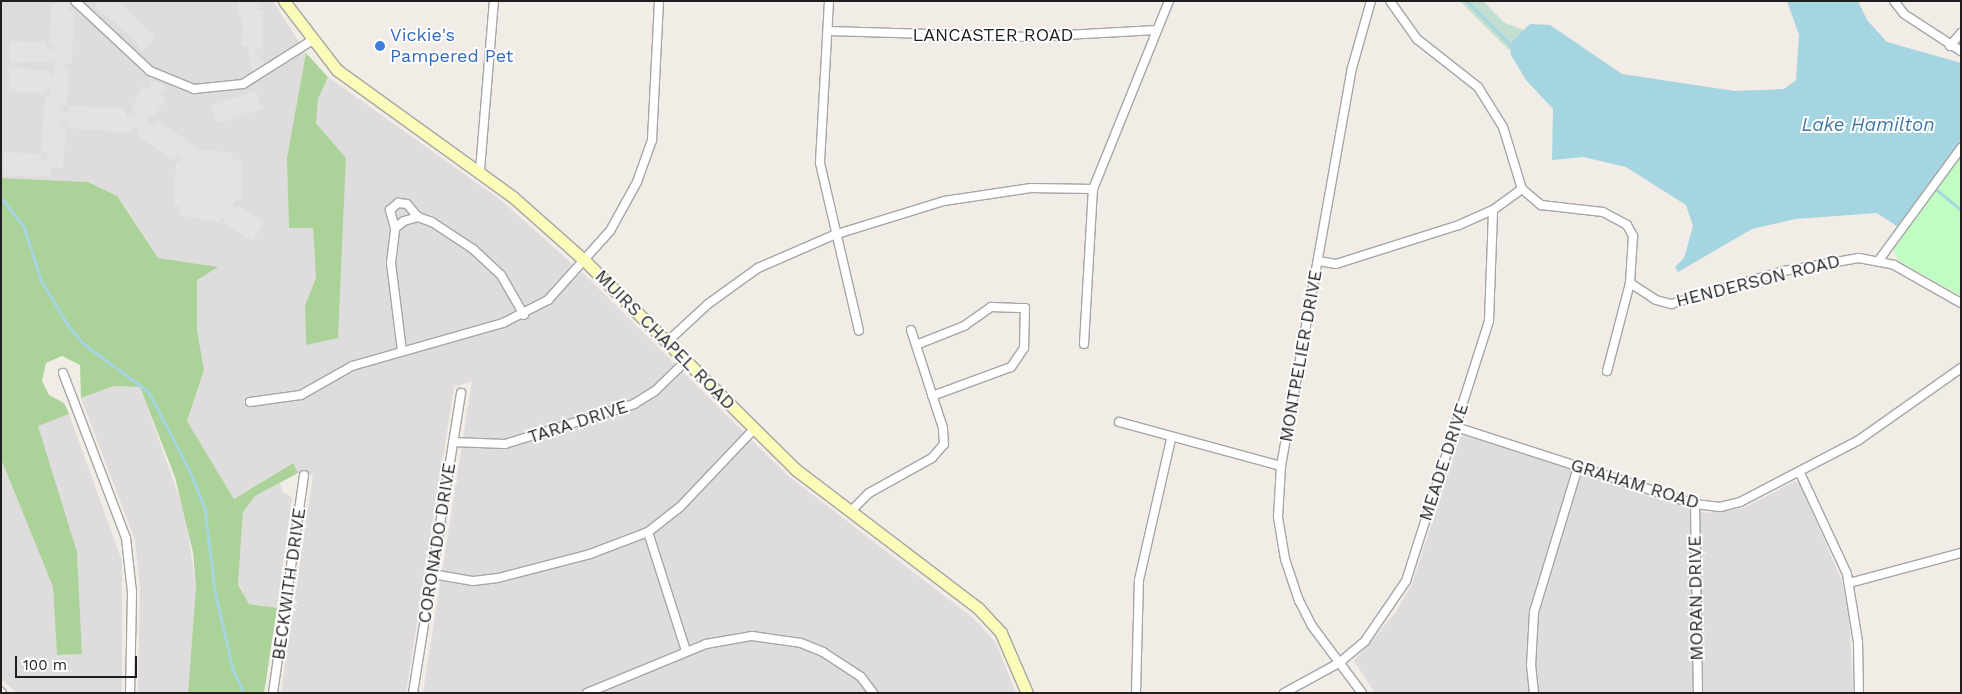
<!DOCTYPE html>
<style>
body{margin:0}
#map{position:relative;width:1962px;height:694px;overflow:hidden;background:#f1ece5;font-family:"Work Sans",sans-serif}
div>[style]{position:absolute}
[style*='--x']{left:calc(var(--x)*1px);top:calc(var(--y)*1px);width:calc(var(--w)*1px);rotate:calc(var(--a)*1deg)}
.residential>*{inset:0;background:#dedcdc}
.forest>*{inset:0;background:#abd298}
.wetland>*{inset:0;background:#c2dfd0}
.park>*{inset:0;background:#c1fcc3}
.parking>*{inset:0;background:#e3e3e3;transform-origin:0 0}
.water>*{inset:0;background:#a4d5e0}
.stream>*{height:2.5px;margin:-1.25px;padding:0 1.25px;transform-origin:1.25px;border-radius:1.25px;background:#a4d5e0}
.roads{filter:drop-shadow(1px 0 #a6a6a6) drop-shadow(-1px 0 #a6a6a6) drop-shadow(0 1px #a6a6a6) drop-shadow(0 -1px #a6a6a6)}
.street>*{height:8px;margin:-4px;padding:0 4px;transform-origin:4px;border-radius:4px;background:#fff}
.secondary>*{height:11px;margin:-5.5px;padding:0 5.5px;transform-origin:5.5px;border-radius:5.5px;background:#fbfcb8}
.dots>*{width:14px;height:14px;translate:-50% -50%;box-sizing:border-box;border:2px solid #fff;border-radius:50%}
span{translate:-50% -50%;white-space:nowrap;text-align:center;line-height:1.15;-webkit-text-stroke:4px #fff;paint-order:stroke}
.street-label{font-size:18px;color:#1f1f1f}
.shop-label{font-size:18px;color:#366cbe}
.left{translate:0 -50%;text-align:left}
.water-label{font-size:19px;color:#4277a4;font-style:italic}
.frame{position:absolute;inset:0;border:2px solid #1f1f1f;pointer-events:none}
.scale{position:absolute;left:15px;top:656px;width:122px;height:22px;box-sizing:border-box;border:2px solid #1f1f1f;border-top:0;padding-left:6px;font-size:15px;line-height:18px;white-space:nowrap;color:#1f1f1f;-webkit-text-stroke:4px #fff;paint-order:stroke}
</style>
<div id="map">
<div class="residential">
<i style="clip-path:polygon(1px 1px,273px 1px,306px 53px,290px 228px,313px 227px,316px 278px,305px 305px,306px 345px,338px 337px,346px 158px,316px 123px,318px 99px,328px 77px,502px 201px,589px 279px,787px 475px,973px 618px,996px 643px,1016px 693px,423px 693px,472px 381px,454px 387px,406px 693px,281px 693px,313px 475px,298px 473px,292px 463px,234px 499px,187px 421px,204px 370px,197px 330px,197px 279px,217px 267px,158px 258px,117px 196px,88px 182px,1px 178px)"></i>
<i style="clip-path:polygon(114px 386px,140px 387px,185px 513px,196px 587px,188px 693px,138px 693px,140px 588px,135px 540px,81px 398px)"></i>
<i style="clip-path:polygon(69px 414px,122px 561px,122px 693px,17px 693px,1px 679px,1px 459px,53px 587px,57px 655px,82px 654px,77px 552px,37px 426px)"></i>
<i style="clip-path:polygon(1465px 435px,1707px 513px,1744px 508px,1795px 481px,1800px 484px,1842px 581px,1849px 615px,1853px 693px,1375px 693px,1354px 661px,1396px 612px,1412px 584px,1460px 438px)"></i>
<i style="clip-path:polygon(280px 483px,283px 492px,292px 497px,277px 608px,249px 604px,238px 585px,243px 512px,255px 496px)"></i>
</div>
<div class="forest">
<i style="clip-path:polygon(306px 53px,328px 77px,318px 99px,316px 123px,346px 158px,338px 338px,306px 345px,305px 305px,316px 278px,313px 228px,289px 228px,287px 158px)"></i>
<i style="clip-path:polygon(1px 178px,88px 182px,117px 196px,158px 258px,218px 267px,197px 280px,197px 330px,204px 370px,187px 421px,234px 499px,293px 463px,298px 473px,255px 496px,243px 512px,238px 585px,249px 604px,277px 608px,264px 693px,188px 693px,196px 587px,193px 552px,175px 477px,140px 387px,114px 386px,81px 398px,80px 365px,62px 356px,46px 363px,42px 381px,49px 395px,64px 403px,69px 414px,38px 426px,77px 552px,82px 654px,57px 655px,53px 587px,1px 459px)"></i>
</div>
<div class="wetland">
<i style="clip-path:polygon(1460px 1px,1483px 1px,1505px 23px,1524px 30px,1509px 50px)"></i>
</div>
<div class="park">
<i style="clip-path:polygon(1961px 156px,1961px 296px,1900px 262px,1894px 252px,1895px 241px)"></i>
</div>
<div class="parking">
<i style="clip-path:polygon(67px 1px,71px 5px,67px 11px,74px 12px,72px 62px,64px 65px,69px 69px,67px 105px,60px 106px,61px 112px,68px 113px,69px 106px,126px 109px,126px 116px,133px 117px,136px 112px,131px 109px,143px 86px,150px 88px,151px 79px,167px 88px,160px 93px,165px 98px,154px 118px,147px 116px,147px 122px,154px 125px,157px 120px,201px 150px,231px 152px,233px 160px,241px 159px,242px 200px,235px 201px,232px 209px,239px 206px,264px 221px,253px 241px,224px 224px,225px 216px,219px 222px,181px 216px,180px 206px,174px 206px,176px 163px,183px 159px,178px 155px,173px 160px,138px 136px,139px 129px,134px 127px,131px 133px,67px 128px,68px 122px,61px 121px,59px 127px,66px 128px,63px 168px,52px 167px,50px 177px,4px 175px,4px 152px,41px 154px,41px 160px,48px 160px,48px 153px,41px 152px,45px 96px,52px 94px,49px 86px,44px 93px,9px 91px,9px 68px,49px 70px,51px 78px,56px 61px,9px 63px,9px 41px,46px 43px,47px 50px,56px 48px,50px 43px,51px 4px)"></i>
<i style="clip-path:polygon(99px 1px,118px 1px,156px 37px,142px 52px,135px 40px,95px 6px)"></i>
<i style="clip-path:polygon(236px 1px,261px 1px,256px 10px,263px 10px,263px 49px,257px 48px,255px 52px,265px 64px,252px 72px,248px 47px,241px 46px,243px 26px)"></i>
<i style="left:256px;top:91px;width:19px;height:47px;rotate:72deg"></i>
</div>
<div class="water">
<i style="clip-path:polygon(1787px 1px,1858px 1px,1867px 20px,1887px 42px,1961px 63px,1961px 143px,1898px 227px,1877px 213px,1795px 219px,1752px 229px,1678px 272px,1675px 267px,1684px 258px,1693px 226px,1686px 205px,1626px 167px,1583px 157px,1552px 160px,1553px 109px,1526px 80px,1511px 55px,1510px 44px,1530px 24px,1550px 25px,1622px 74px,1735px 91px,1784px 89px,1796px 80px,1799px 35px)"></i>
</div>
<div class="stream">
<i style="--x:1467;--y:1;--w:62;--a:45"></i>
<i style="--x:1936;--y:189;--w:33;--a:40"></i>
<i style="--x:1;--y:197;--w:37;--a:52"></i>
<i style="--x:24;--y:226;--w:57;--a:72.5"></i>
<i style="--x:41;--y:280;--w:52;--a:59"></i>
<i style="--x:68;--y:325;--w:25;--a:50"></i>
<i style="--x:84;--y:344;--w:81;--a:36.4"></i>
<i style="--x:149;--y:392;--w:89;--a:62.6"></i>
<i style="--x:190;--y:471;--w:40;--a:68"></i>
<i style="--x:205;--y:508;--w:84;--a:83.1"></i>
<i style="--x:215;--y:591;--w:80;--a:77"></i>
<i style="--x:233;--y:669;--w:26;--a:65"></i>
</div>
<div class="roads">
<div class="street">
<i style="--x:75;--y:1;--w:103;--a:43"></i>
<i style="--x:150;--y:71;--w:48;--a:22.2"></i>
<i style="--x:194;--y:89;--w:49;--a:-5.8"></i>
<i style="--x:243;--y:84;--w:80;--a:-32.3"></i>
<i style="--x:829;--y:1;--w:162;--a:93.2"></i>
<i style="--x:820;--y:163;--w:172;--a:76.9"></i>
<i style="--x:1390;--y:1;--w:47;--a:54.6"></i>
<i style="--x:1417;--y:39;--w:78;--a:38.2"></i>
<i style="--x:1478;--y:87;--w:47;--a:58"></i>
<i style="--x:1503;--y:127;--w:65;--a:73"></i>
<i style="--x:1522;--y:189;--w:25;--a:40"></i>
<i style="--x:1541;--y:205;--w:62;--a:6.4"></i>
<i style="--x:1603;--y:212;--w:27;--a:28"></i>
<i style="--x:1627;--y:225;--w:13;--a:61"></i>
<i style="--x:1633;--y:236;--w:47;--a:93.7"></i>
<i style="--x:1630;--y:283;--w:91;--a:104.6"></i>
<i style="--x:1894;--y:1;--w:16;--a:52"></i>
<i style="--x:1904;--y:14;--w:68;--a:33"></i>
<i style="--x:828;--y:31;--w:201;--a:1.7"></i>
<i style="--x:1029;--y:37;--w:128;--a:-3.1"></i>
<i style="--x:1950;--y:46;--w:17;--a:-50"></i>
<i style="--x:480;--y:170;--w:170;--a:-85.3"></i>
<i style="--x:395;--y:228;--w:19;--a:-106"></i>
<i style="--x:390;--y:210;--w:11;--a:-41"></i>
<i style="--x:398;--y:203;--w:9;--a:6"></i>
<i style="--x:407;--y:204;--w:17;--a:50"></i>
<i style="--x:1879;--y:260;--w:139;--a:-53.8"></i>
<i style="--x:1319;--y:261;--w:17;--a:10"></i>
<i style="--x:1336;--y:264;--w:129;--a:-17.6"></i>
<i style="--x:1459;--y:225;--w:37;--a:-24"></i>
<i style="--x:1493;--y:210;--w:36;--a:-36"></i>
<i style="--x:1630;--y:283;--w:31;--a:33"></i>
<i style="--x:1656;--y:300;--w:16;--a:15"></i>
<i style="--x:1671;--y:304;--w:118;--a:-16.3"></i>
<i style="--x:1784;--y:271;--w:76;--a:-9.8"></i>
<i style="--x:1859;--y:258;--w:36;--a:11"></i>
<i style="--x:1894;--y:265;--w:77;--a:29.6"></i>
<i style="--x:668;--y:341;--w:54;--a:-42.8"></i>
<i style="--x:708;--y:304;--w:62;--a:-35.8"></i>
<i style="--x:758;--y:268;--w:83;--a:-23.5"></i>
<i style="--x:834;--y:235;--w:115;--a:-17.2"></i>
<i style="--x:944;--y:201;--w:88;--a:-8.5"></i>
<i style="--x:1031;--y:188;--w:62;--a:0.9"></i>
<i style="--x:1084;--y:344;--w:155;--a:-86.7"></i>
<i style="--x:1093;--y:189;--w:203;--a:-68"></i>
<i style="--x:916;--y:345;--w:52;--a:-21.6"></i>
<i style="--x:964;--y:326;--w:33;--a:-35"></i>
<i style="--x:991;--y:307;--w:34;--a:2"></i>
<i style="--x:1025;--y:308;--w:40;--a:91.4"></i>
<i style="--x:1024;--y:348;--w:23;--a:124"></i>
<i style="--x:1011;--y:367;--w:84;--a:159.8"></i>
<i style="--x:402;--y:351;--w:89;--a:-97.1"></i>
<i style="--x:391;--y:263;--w:35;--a:-83"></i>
<i style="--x:395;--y:228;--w:11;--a:-38"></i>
<i style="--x:404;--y:221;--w:15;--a:-16"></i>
<i style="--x:418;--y:217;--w:15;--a:20"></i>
<i style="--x:432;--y:222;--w:49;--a:33.4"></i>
<i style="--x:473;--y:249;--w:38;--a:43"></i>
<i style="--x:501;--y:275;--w:46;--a:60.1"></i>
<i style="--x:63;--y:373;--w:177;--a:69.1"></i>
<i style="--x:126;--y:538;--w:54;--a:83.7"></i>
<i style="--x:132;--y:592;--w:101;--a:91.1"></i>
<i style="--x:250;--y:402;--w:51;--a:-7.8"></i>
<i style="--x:301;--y:395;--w:59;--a:-29.6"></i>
<i style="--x:352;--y:366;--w:157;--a:-15.9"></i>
<i style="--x:503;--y:323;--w:51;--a:-27.1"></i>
<i style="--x:548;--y:300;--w:93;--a:-48.1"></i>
<i style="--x:610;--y:231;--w:56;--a:-61.1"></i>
<i style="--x:637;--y:182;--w:45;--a:-70.3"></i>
<i style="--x:652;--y:140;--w:139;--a:-87.1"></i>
<i style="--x:1119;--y:422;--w:168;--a:15.2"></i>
<i style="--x:1456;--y:427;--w:251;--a:17.9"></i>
<i style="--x:1695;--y:504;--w:25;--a:7"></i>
<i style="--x:1720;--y:507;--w:21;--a:-14"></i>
<i style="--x:1740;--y:502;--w:134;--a:-27.5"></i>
<i style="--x:1859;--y:440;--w:125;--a:-35.2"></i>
<i style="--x:453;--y:442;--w:52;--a:2.2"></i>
<i style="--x:505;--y:444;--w:135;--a:-17.2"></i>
<i style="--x:634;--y:404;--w:25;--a:-32"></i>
<i style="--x:655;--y:391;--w:45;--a:-44.1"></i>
<i style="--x:1800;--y:473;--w:111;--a:65"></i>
<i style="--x:1847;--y:574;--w:69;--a:80.8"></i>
<i style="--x:1858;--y:642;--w:51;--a:88.9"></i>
<i style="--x:1695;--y:504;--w:189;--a:89.1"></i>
<i style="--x:850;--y:512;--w:27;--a:-45"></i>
<i style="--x:869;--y:493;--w:72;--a:-29.1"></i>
<i style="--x:932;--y:458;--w:18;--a:-49"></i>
<i style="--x:944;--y:444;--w:16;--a:-94"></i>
<i style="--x:943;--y:428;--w:103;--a:-108.1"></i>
<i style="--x:648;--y:532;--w:125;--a:72.3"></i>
<i style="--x:432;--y:574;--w:42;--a:9.7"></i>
<i style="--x:473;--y:581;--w:25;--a:-7"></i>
<i style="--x:498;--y:578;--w:95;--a:-14.6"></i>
<i style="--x:590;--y:554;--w:62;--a:-20.8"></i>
<i style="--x:648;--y:532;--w:41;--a:-38"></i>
<i style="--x:680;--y:507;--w:109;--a:-46.5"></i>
<i style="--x:1849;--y:583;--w:116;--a:-15"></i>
<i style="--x:1;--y:692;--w:1;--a:45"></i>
<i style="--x:273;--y:693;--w:220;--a:-81.9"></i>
<i style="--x:413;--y:693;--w:304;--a:-80.9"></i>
<i style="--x:587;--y:693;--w:129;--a:-22.4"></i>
<i style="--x:706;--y:644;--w:47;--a:-9.9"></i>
<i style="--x:752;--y:636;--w:49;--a:8.1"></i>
<i style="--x:801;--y:643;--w:24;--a:22"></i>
<i style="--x:823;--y:652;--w:45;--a:33.3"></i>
<i style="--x:861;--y:677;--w:20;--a:53"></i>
<i style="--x:1136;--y:693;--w:113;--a:-88.5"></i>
<i style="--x:1139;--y:580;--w:145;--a:-77.2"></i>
<i style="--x:1284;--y:693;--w:63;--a:-28.6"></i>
<i style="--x:1339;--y:663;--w:34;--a:-40"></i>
<i style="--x:1365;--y:641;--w:73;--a:-55.7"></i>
<i style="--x:1406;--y:581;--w:273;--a:-72.3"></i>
<i style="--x:1489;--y:321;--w:111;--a:-87.9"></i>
<i style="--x:1362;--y:693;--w:84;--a:-126.7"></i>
<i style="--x:1312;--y:626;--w:28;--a:-117"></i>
<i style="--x:1299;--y:601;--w:44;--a:-108.4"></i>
<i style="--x:1285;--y:559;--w:43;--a:-99.5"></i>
<i style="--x:1278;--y:517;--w:51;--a:-86.6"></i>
<i style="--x:1281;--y:466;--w:404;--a:-79.9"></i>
<i style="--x:1352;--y:68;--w:70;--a:-74.2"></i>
<i style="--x:1534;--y:693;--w:27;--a:-96"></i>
<i style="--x:1531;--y:666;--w:54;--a:-86.8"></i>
<i style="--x:1534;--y:612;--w:152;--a:-73.1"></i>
</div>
<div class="secondary">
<i style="--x:284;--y:1;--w:87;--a:52.5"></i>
<i style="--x:337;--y:70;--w:217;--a:35.8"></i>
<i style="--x:513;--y:197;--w:95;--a:41.6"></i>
<i style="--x:584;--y:260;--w:297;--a:44.7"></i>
<i style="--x:795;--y:469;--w:230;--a:37.2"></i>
<i style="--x:978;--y:608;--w:34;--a:47"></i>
<i style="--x:1001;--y:633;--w:65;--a:66.6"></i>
</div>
</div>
<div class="dots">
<i style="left:380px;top:46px;background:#3f7fe0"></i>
</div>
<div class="street-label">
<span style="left:993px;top:35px">LANCASTER ROAD</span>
<span style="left:1758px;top:281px;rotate:-14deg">HENDERSON ROAD</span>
<span style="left:665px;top:340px;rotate:45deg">MUIRS CHAPEL ROAD</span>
<span style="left:1301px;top:356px;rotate:-80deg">MONTPELIER DRIVE</span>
<span style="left:578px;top:422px;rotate:-18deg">TARA DRIVE</span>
<span style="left:1444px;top:462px;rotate:-72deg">MEADE DRIVE</span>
<span style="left:1635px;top:484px;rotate:17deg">GRAHAM ROAD</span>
<span style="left:437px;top:543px;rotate:-81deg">CORONADO DRIVE</span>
<span style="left:289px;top:584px;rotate:-82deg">BECKWITH DRIVE</span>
<span style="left:1696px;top:598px;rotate:-91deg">MORAN DRIVE</span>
</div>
<div class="shop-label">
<span class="left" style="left:390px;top:46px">Vickie's<br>Pampered Pet</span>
</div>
<div class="water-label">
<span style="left:1868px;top:125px">Lake Hamilton</span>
</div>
<div class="frame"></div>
<div class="scale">100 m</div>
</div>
